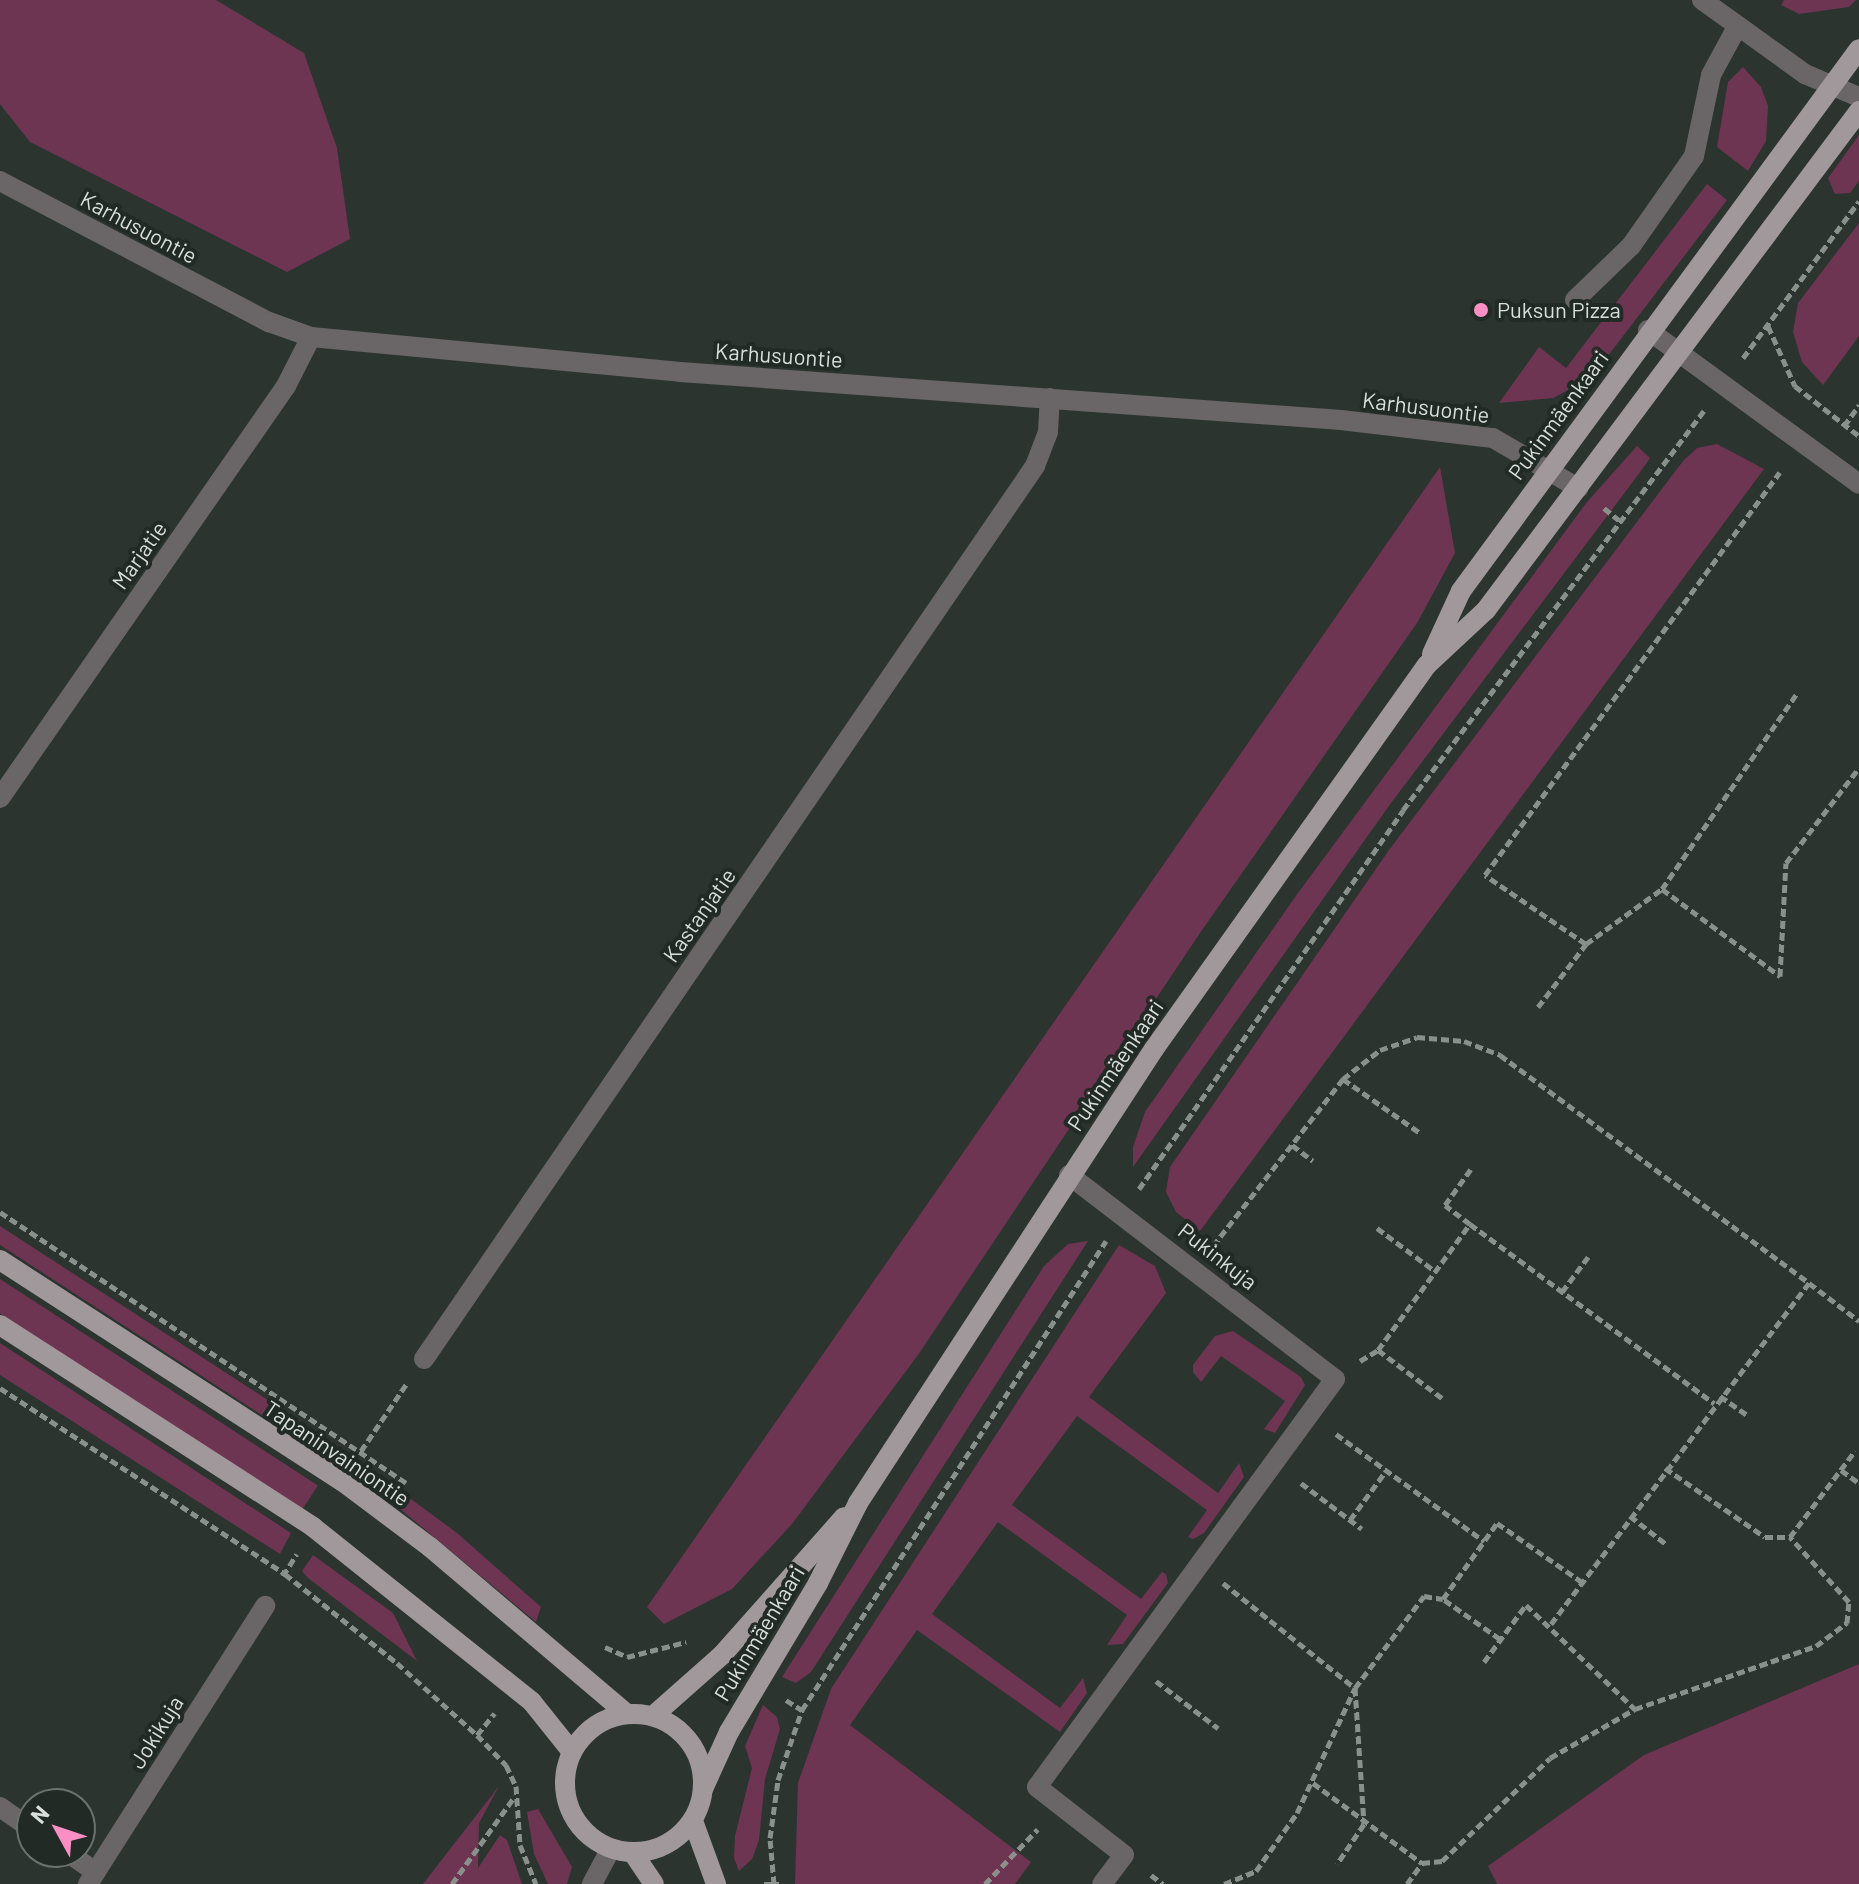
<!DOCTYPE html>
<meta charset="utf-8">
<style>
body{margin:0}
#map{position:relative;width:1859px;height:1884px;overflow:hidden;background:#2b342f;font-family:Barlow,sans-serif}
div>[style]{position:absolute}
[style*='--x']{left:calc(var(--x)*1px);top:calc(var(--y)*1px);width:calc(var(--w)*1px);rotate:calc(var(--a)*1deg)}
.green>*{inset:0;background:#6d3551;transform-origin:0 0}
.path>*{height:5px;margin-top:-2.5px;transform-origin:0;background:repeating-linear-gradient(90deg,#8a918d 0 8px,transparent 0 12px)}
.minor>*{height:20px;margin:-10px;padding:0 10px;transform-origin:10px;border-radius:10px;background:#6a6567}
.major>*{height:20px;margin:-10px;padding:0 10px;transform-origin:10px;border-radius:10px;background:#a1989c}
.major>.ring{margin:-10px;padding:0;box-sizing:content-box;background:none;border:20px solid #a1989c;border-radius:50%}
.dots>*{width:22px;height:22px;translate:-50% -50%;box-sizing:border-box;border:4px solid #212a25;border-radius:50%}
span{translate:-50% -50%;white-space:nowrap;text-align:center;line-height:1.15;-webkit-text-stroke:8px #212a25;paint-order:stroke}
.street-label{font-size:22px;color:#d9dfdc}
.poi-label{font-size:22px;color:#d9dfdc}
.left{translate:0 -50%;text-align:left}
.north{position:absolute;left:16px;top:1788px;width:80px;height:80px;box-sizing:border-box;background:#212a25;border:2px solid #6b726e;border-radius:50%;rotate:310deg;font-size:22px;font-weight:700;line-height:32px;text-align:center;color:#d9dfdc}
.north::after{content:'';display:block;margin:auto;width:28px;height:36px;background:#fb8fc4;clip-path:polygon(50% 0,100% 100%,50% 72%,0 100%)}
</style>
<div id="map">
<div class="green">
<i style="clip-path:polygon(0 0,216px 0,304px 53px,337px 148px,350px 239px,287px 272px,30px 142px,0 104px)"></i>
<i style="clip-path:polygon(1784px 0,1856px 0,1849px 7px,1799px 14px,1781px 5px)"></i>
<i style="clip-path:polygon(1743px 67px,1761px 87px,1768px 106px,1766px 141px,1748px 171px,1717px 147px,1728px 82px)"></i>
<i style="clip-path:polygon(1859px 135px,1859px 181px,1850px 193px,1835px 194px,1828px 178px)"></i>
<i style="clip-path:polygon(1707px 184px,1727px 200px,1591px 378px,1553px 398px,1499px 403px,1539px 347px,1566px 368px)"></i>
<i style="clip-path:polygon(1859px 223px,1859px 336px,1823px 385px,1802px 362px,1793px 332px,1798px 303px)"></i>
<i style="clip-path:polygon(1717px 444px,1764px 469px,1200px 1231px,1176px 1212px,1166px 1192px,1170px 1167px,1389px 850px,1683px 461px,1697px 448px)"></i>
<i style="clip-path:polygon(1637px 446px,1650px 458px,1638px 475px,1391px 803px,1133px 1167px,1133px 1147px,1145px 1112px,1298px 893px,1587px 502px)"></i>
<i style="clip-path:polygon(1440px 467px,1455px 553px,1417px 623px,1200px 933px,918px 1355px,792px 1524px,732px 1589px,664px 1624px,647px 1607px)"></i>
<i style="left:0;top:1226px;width:403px;height:16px;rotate:33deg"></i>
<i style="clip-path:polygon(1088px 1241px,811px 1672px,796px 1683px,782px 1677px,1044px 1266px,1068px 1244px)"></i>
<i style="clip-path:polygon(1119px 1245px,1155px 1266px,1166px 1293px,1089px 1397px,1218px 1493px,1239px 1463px,1244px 1477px,1204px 1533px,1193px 1539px,1188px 1537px,1207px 1510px,1077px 1416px,1012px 1505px,1141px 1599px,1162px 1572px,1166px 1574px,1168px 1583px,1123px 1644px,1107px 1645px,1127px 1615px,998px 1522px,932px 1614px,1060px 1708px,1083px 1678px,1087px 1693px,1060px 1732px,917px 1630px,850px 1725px,1031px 1862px,1015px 1884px,795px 1884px,798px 1783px,831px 1689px)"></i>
<i style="left:0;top:1279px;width:379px;height:29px;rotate:33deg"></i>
<i style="clip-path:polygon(1233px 1331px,1301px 1377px,1305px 1385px,1275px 1433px,1264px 1429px,1285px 1401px,1221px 1356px,1201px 1382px,1193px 1372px,1193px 1365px,1215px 1336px)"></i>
<i style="clip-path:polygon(0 1343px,291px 1533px,280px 1554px,0 1375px)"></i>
<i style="clip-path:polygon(370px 1469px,457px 1533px,541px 1607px,536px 1622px,363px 1478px)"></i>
<i style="clip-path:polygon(313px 1555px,393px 1613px,417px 1661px,308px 1578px,302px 1571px)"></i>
<i style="clip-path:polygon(1859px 1664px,1859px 1884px,1497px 1884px,1488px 1866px,1644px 1755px)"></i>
<i style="clip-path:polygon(763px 1705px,777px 1717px,780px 1729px,765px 1779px,759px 1840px,752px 1859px,739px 1871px,734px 1858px,735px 1836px,752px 1768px,745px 1746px)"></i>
<i style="clip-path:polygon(499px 1786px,479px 1823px,478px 1868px,500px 1835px,507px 1840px,522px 1884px,423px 1884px)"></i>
<i style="clip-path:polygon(538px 1809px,572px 1867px,567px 1884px,548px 1884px,534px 1854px,527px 1812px)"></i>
</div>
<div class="path">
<i style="--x:1768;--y:326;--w:66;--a:65.8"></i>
<i style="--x:1795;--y:386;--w:81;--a:38"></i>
<i style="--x:1743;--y:358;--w:195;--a:-53.5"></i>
<i style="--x:1844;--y:426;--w:26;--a:-54"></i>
<i style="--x:1604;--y:508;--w:19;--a:39"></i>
<i style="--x:1662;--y:889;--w:147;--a:36.4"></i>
<i style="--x:1780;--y:976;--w:113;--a:-87"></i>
<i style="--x:1786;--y:863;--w:120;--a:-52.5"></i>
<i style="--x:1586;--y:944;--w:94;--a:-35.9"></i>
<i style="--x:1662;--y:889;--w:238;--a:-55.4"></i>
<i style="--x:1538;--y:1007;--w:79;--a:-52.7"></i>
<i style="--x:1586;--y:944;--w:122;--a:-145.7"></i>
<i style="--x:1485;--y:875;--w:499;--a:-53.8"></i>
<i style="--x:1343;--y:1079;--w:94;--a:35"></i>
<i style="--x:1292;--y:1145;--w:26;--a:37"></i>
<i style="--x:1139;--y:1189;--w:462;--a:-55.1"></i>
<i style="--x:1403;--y:810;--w:500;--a:-53"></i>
<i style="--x:0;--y:1212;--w:488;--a:33.7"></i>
<i style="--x:1470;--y:1224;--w:31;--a:-143"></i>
<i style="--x:1445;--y:1205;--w:44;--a:-54.2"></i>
<i style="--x:1377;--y:1228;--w:72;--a:36.6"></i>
<i style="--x:1213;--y:1246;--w:212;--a:-52.1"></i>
<i style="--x:1343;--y:1079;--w:47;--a:-38.1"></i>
<i style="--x:1380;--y:1050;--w:39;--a:-19"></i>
<i style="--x:1417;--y:1037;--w:47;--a:4.9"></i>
<i style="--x:1464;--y:1041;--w:39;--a:21"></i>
<i style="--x:1500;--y:1055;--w:384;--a:36.4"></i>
<i style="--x:1562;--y:1292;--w:44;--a:-53.4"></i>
<i style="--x:1378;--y:1350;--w:80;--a:36.9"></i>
<i style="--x:1360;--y:1361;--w:21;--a:-31"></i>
<i style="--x:1378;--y:1350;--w:156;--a:-53.9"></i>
<i style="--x:1470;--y:1224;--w:303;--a:36.3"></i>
<i style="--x:0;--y:1388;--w:340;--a:33.1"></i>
<i style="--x:285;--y:1574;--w:143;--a:38.5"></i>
<i style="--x:397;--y:1663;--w:108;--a:42"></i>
<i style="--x:477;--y:1735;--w:42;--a:46"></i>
<i style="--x:506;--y:1765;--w:23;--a:65"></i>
<i style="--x:516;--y:1786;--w:59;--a:86.1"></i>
<i style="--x:520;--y:1845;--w:42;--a:67.7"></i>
<i style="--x:1720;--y:1396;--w:32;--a:35"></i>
<i style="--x:1336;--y:1434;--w:183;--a:35.9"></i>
<i style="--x:361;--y:1451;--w:82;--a:-55.9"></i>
<i style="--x:1665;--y:1468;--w:121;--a:34.6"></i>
<i style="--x:1765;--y:1537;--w:25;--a:0"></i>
<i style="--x:1841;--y:1470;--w:22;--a:36"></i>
<i style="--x:1301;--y:1483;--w:76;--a:37"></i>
<i style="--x:1630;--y:1516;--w:46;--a:37.9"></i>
<i style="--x:1350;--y:1520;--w:61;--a:-53.7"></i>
<i style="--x:283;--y:1576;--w:26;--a:-58"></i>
<i style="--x:1223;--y:1583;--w:169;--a:38.5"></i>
<i style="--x:1355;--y:1688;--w:136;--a:86.2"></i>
<i style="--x:1364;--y:1824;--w:48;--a:124"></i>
<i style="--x:1551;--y:1624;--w:428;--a:-52.9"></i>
<i style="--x:1809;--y:1283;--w:63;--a:37.2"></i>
<i style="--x:1500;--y:1639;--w:70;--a:-144.9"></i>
<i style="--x:1443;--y:1599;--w:93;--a:-54.6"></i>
<i style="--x:1497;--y:1523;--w:103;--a:34.8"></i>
<i style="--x:605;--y:1647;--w:24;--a:24"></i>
<i style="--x:627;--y:1657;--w:61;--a:-14.3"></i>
<i style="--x:1484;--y:1662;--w:71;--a:-53.6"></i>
<i style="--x:1526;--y:1605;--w:151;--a:43.7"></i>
<i style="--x:1156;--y:1681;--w:78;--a:37.2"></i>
<i style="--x:786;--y:1700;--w:19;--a:32"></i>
<i style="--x:477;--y:1735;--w:28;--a:-51"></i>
<i style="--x:1313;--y:1783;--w:135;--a:36.3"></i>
<i style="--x:1422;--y:1863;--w:20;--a:-6"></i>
<i style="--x:1442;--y:1861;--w:149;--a:-43.6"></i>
<i style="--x:1550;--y:1758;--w:98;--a:-30"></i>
<i style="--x:1635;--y:1709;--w:192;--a:-19.2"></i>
<i style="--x:1816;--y:1646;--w:39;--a:-37"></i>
<i style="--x:1847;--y:1623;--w:21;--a:-85"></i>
<i style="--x:1849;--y:1602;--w:88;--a:-132.2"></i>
<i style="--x:1790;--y:1537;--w:108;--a:-52.9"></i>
<i style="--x:1151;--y:1875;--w:15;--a:37"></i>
<i style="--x:452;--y:1884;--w:108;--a:-54.4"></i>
<i style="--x:764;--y:1884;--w:15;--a:0"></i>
<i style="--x:774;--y:1884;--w:46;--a:-95"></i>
<i style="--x:770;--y:1838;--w:59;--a:-82.1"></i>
<i style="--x:778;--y:1780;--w:74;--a:-71.1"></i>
<i style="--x:802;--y:1710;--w:559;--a:-57.05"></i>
<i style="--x:985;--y:1884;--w:76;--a:-46.1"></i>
<i style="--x:1224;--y:1884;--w:35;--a:-22"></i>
<i style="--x:1256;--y:1871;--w:71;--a:-54.7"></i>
<i style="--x:1297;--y:1813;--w:138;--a:-65.1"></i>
<i style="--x:1355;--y:1688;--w:115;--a:-53.1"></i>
<i style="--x:1424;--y:1596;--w:19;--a:9"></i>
<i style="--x:1407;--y:1884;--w:26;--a:-54"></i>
</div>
<div class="minor">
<i style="--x:1702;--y:0;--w:127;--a:35.7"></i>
<i style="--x:1805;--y:74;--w:59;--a:23.1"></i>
<i style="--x:0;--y:181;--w:304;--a:27.7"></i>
<i style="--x:269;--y:322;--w:45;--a:19.7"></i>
<i style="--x:311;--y:337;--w:371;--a:5.4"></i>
<i style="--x:680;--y:372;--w:663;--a:4.15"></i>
<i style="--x:1341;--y:420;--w:153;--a:6.8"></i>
<i style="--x:1493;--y:438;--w:99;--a:30.5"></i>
<i style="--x:1575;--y:300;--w:78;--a:-44"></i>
<i style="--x:1631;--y:246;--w:110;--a:-55"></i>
<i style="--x:1694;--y:156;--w:83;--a:-78.1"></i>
<i style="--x:1711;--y:75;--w:52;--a:-61.5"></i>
<i style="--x:1648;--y:330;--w:261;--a:36.1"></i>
<i style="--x:0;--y:798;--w:502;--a:-55.23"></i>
<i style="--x:286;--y:386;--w:55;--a:-63"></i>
<i style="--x:1069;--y:1175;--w:335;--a:37.5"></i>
<i style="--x:1335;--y:1379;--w:505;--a:126.14"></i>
<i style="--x:1037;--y:1787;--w:110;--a:38"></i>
<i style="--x:1124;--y:1855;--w:36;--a:127"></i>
<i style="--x:424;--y:1359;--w:1082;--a:-55.62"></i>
<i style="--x:1035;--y:466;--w:36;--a:-69"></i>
<i style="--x:1048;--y:432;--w:34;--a:-87"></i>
<i style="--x:0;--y:1807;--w:39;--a:35"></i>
<i style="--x:67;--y:1852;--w:35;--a:35"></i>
<i style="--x:88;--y:1884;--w:330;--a:-57.5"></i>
<i style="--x:592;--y:1884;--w:40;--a:-62"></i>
</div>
<div class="major">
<i style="--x:1432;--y:654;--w:69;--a:-65.3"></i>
<i style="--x:1461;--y:591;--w:672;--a:-53.71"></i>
<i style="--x:0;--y:1260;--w:407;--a:32.9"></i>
<i style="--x:342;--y:1481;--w:110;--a:36.9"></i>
<i style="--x:430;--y:1547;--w:258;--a:40.3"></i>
<i style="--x:0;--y:1325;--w:373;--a:32.8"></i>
<i style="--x:313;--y:1527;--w:280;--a:38.6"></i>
<i style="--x:532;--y:1702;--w:64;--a:51.3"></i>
<i class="ring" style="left:565px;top:1714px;width:118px;height:118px"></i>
<i style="--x:653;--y:1716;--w:92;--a:-41.5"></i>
<i style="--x:722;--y:1655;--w:184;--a:-48.5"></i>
<i style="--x:703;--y:1789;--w:63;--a:-65.5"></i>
<i style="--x:729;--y:1732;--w:174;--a:-59.1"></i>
<i style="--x:818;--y:1583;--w:89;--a:-63.4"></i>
<i style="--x:858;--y:1503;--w:542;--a:-56.9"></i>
<i style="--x:1154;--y:1049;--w:471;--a:-54.6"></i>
<i style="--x:1427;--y:665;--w:81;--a:-43"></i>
<i style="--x:1486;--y:610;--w:623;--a:-53.22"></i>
<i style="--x:693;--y:1821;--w:67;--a:69.9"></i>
<i style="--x:633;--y:1853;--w:37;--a:56"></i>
</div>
<div class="dots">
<i style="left:1481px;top:310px;background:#fb8fc4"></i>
</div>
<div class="street-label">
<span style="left:139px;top:227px;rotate:28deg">Karhusuontie</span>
<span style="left:779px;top:355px;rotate:4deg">Karhusuontie</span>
<span style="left:1426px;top:407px;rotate:7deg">Karhusuontie</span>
<span style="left:1558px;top:415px;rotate:-54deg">Pukinmäenkaari</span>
<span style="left:139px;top:555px;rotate:-55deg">Marjatie</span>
<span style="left:699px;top:915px;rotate:-55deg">Kastanjatie</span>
<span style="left:1115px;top:1065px;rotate:-56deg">Pukinmäenkaari</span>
<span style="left:1218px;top:1256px;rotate:38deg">Pukinkuja</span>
<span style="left:337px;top:1453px;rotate:34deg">Tapaninvainiontie</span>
<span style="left:759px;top:1633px;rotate:-59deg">Pukinmäenkaari</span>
<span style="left:156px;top:1732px;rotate:-58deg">Jokikuja</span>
</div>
<div class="poi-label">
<span class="left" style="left:1497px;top:310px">Puksun Pizza</span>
</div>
<div class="north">N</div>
</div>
